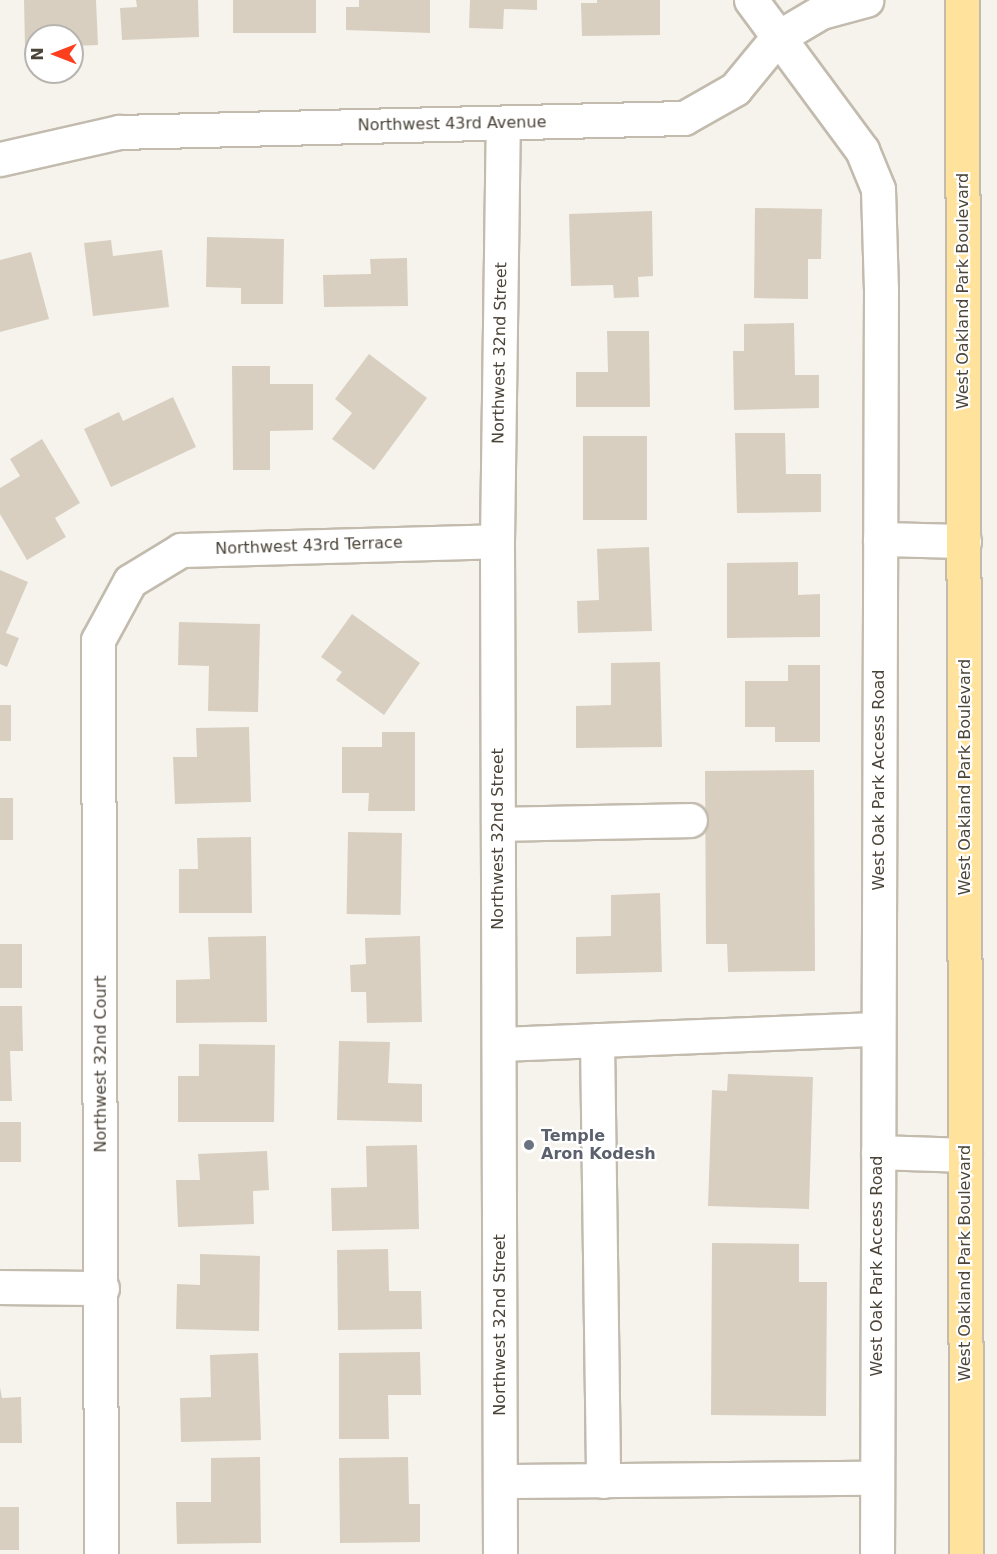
<!DOCTYPE html>
<style>
body{margin:0}
#map{position:relative;width:997px;height:1554px;overflow:hidden;background:#f6f3ec;font-family:"DejaVu Sans",sans-serif}
div>[style]{position:absolute}
[style*='--x']{left:calc(var(--x)*1px);top:calc(var(--y)*1px);width:calc(var(--w)*1px);rotate:calc(var(--a)*1deg)}
.building>*{inset:0;background:#d8cfc1;transform-origin:0 0}
.roads{filter:drop-shadow(2px 0 #c2bbae) drop-shadow(-2px 0 #c2bbae) drop-shadow(0 2px #c2bbae) drop-shadow(0 -2px #c2bbae)}
.minor>*{height:33px;margin:-16.5px;padding:0 16.5px;transform-origin:16.5px;border-radius:16.5px;background:#fff}
.major>*{height:33px;margin:-16.5px;padding:0 16.5px;transform-origin:16.5px;border-radius:16.5px;background:#ffe39c}
.dots>*{width:16px;height:16px;translate:-50% -50%;box-sizing:border-box;border:3px solid #fff;border-radius:50%}
span{translate:-50% -50%;white-space:nowrap;text-align:center;line-height:1.15;-webkit-text-stroke:4.5px #fff;paint-order:stroke}
.street-label{font-size:16px;color:#4b4439}
.worship-label{font-size:16px;color:#5b616d;font-weight:700}
.left{translate:0 -50%;text-align:left}
.north{position:absolute;left:24px;top:24px;width:60px;height:60px;box-sizing:border-box;background:#fff;border:2px solid #b7b4b0;border-radius:50%;rotate:270deg;font-size:16px;font-weight:700;line-height:24px;text-align:center;color:#4b4439}
.north::after{content:'';display:block;margin:auto;width:21px;height:27px;background:#fc3f1d;clip-path:polygon(50% 0,100% 100%,50% 72%,0 100%)}
</style>
<div id="map">
<div class="building">
<i style="clip-path:polygon(24px 0,96px 0,98px 45px,72px 46px,72px 36px,36px 36px,36px 47px,25px 48px)"></i>
<i style="clip-path:polygon(136px 0,198px 0,199px 37px,122px 40px,120px 8px,137px 7px)"></i>
<i style="left:233px;top:0;width:83px;height:33px"></i>
<i style="clip-path:polygon(359px 0,430px 0,430px 33px,346px 30px,346px 7px,359px 7px)"></i>
<i style="clip-path:polygon(470px 0,537px 0,537px 10px,504px 9px,503px 29px,469px 28px)"></i>
<i style="clip-path:polygon(597px 0,660px 0,660px 35px,582px 36px,581px 3px,597px 3px)"></i>
<i style="clip-path:polygon(755px 208px,822px 209px,821px 259px,808px 259px,808px 299px,754px 298px)"></i>
<i style="clip-path:polygon(652px 211px,653px 276px,638px 277px,639px 297px,614px 298px,613px 285px,571px 286px,569px 214px)"></i>
<i style="clip-path:polygon(207px 237px,284px 239px,283px 304px,241px 304px,241px 288px,206px 287px)"></i>
<i style="clip-path:polygon(111px 240px,113px 256px,162px 250px,169px 307px,93px 316px,84px 243px)"></i>
<i style="clip-path:polygon(31px 252px,49px 319px,0 332px,0 260px)"></i>
<i style="clip-path:polygon(407px 258px,408px 306px,324px 307px,323px 275px,371px 274px,370px 259px)"></i>
<i style="clip-path:polygon(794px 323px,795px 375px,819px 375px,819px 408px,734px 410px,733px 351px,744px 351px,744px 324px)"></i>
<i style="clip-path:polygon(607px 331px,649px 331px,650px 407px,576px 407px,576px 372px,608px 372px)"></i>
<i style="clip-path:polygon(369px 354px,427px 398px,374px 470px,332px 439px,352px 413px,335px 399px)"></i>
<i style="clip-path:polygon(232px 366px,270px 366px,270px 384px,313px 384px,313px 430px,270px 431px,270px 470px,233px 470px)"></i>
<i style="clip-path:polygon(173px 397px,196px 447px,111px 487px,84px 429px,119px 412px,123px 421px)"></i>
<i style="clip-path:polygon(735px 433px,785px 433px,786px 474px,821px 474px,821px 512px,737px 513px)"></i>
<i style="left:583px;top:436px;width:64px;height:84px"></i>
<i style="clip-path:polygon(42px 439px,80px 503px,55px 518px,66px 537px,27px 560px,0 514px,0 488px,20px 476px,10px 459px)"></i>
<i style="clip-path:polygon(649px 547px,652px 631px,578px 633px,577px 601px,599px 600px,597px 549px)"></i>
<i style="clip-path:polygon(798px 562px,798px 595px,820px 594px,820px 637px,727px 638px,727px 563px)"></i>
<i style="clip-path:polygon(0 570px,28px 582px,6px 633px,19px 638px,7px 667px,0 664px)"></i>
<i style="clip-path:polygon(352px 614px,420px 663px,384px 715px,336px 680px,342px 672px,321px 657px)"></i>
<i style="clip-path:polygon(179px 622px,260px 624px,258px 712px,208px 711px,209px 666px,178px 665px)"></i>
<i style="clip-path:polygon(660px 662px,662px 747px,576px 748px,576px 706px,611px 705px,611px 663px)"></i>
<i style="clip-path:polygon(788px 665px,820px 665px,820px 742px,775px 742px,775px 727px,745px 727px,745px 681px,788px 681px)"></i>
<i style="left:0;top:705px;width:11px;height:36px"></i>
<i style="clip-path:polygon(249px 727px,251px 802px,175px 804px,173px 757px,197px 757px,196px 728px)"></i>
<i style="clip-path:polygon(382px 732px,415px 732px,415px 811px,368px 811px,369px 793px,342px 793px,342px 747px,382px 747px)"></i>
<i style="clip-path:polygon(814px 770px,815px 971px,728px 972px,727px 944px,706px 944px,705px 771px)"></i>
<i style="left:0;top:798px;width:13px;height:42px"></i>
<i style="left:348px;top:832px;width:54px;height:82px;rotate:1deg"></i>
<i style="clip-path:polygon(251px 837px,252px 913px,179px 913px,179px 869px,198px 869px,197px 838px)"></i>
<i style="clip-path:polygon(660px 893px,662px 972px,576px 974px,576px 937px,611px 936px,611px 895px)"></i>
<i style="clip-path:polygon(266px 936px,267px 1022px,176px 1023px,176px 980px,210px 979px,208px 937px)"></i>
<i style="clip-path:polygon(420px 936px,422px 1022px,367px 1023px,366px 992px,351px 992px,350px 965px,366px 964px,365px 938px)"></i>
<i style="left:0;top:944px;width:22px;height:44px"></i>
<i style="clip-path:polygon(0 1006px,22px 1006px,23px 1051px,10px 1051px,12px 1101px,0 1101px)"></i>
<i style="clip-path:polygon(339px 1041px,390px 1042px,388px 1083px,422px 1084px,422px 1122px,337px 1120px)"></i>
<i style="clip-path:polygon(199px 1044px,275px 1045px,274px 1122px,178px 1122px,178px 1076px,199px 1076px)"></i>
<i style="clip-path:polygon(728px 1074px,813px 1077px,809px 1209px,708px 1206px,712px 1090px,727px 1091px)"></i>
<i style="left:0;top:1122px;width:21px;height:40px"></i>
<i style="clip-path:polygon(417px 1145px,419px 1229px,332px 1231px,331px 1188px,367px 1187px,366px 1146px)"></i>
<i style="clip-path:polygon(267px 1151px,269px 1190px,253px 1191px,254px 1224px,178px 1227px,176px 1180px,200px 1180px,198px 1154px)"></i>
<i style="clip-path:polygon(712px 1243px,799px 1244px,799px 1282px,827px 1282px,826px 1416px,711px 1415px)"></i>
<i style="clip-path:polygon(388px 1249px,389px 1291px,421px 1291px,422px 1329px,338px 1330px,337px 1250px)"></i>
<i style="clip-path:polygon(200px 1254px,260px 1256px,259px 1331px,176px 1329px,177px 1284px,200px 1285px)"></i>
<i style="clip-path:polygon(420px 1352px,421px 1395px,388px 1395px,389px 1439px,339px 1439px,339px 1353px)"></i>
<i style="clip-path:polygon(258px 1353px,261px 1440px,181px 1442px,180px 1398px,211px 1397px,210px 1355px)"></i>
<i style="clip-path:polygon(0 1387px,2px 1398px,21px 1397px,22px 1443px,0 1443px)"></i>
<i style="clip-path:polygon(260px 1457px,261px 1543px,177px 1544px,176px 1502px,211px 1502px,211px 1458px)"></i>
<i style="clip-path:polygon(408px 1457px,409px 1504px,420px 1504px,420px 1542px,340px 1543px,339px 1458px)"></i>
<i style="left:0;top:1507px;width:19px;height:43px"></i>
</div>
<div class="roads">
<div class="minor">
<i style="--x:751;--y:0;--w:187;--a:53.5"></i>
<i style="--x:862;--y:150;--w:42;--a:67.7"></i>
<i style="--x:878;--y:189;--w:100;--a:88.3"></i>
<i style="--x:881;--y:289;--w:1265;--a:90.18"></i>
<i style="--x:0;--y:159;--w:122;--a:-12.8"></i>
<i style="--x:119;--y:132;--w:565;--a:-1.42"></i>
<i style="--x:684;--y:118;--w:59;--a:-29.6"></i>
<i style="--x:735;--y:89;--w:66;--a:-50.5"></i>
<i style="--x:777;--y:38;--w:51;--a:-30.6"></i>
<i style="--x:821;--y:12;--w:47;--a:-14.9"></i>
<i style="--x:880;--y:539;--w:84;--a:1.4"></i>
<i style="--x:498;--y:824;--w:192;--a:-1.2"></i>
<i style="--x:597;--y:1040;--w:441;--a:89.2"></i>
<i style="--x:499;--y:1044;--w:379;--a:-2.3"></i>
<i style="--x:878;--y:1152;--w:87;--a:2"></i>
<i style="--x:0;--y:1287;--w:102;--a:0.6"></i>
<i style="--x:500;--y:1481;--w:376;--a:-0.5"></i>
<i style="--x:101;--y:1554;--w:914;--a:-90.19"></i>
<i style="--x:98;--y:640;--w:67;--a:-61.5"></i>
<i style="--x:130;--y:581;--w:60;--a:-31.3"></i>
<i style="--x:181;--y:550;--w:316;--a:-1.6"></i>
<i style="--x:500;--y:1554;--w:1013;--a:-90.17"></i>
<i style="--x:497;--y:541;--w:418;--a:-89.2"></i>
</div>
<div class="major">
<i style="--x:962;--y:0;--w:1554;--a:89.85"></i>
</div>
</div>
<div class="dots">
<i style="left:529px;top:1145px;background:#6b7280"></i>
</div>
<div class="street-label">
<span style="left:452px;top:124px;rotate:-1deg">Northwest 43rd Avenue</span>
<span style="left:963px;top:291px;rotate:-90deg">West Oakland Park Boulevard</span>
<span style="left:500px;top:353px;rotate:-89deg">Northwest 32nd Street</span>
<span style="left:309px;top:546px;rotate:-2deg">Northwest 43rd Terrace</span>
<span style="left:965px;top:777px;rotate:-90deg">West Oakland Park Boulevard</span>
<span style="left:879px;top:780px;rotate:-90deg">West Oak Park Access Road</span>
<span style="left:498px;top:839px;rotate:-90deg">Northwest 32nd Street</span>
<span style="left:101px;top:1064px;rotate:-90deg">Northwest 32nd Court</span>
<span style="left:965px;top:1263px;rotate:-90deg">West Oakland Park Boulevard</span>
<span style="left:877px;top:1266px;rotate:-90deg">West Oak Park Access Road</span>
<span style="left:500px;top:1325px;rotate:-90deg">Northwest 32nd Street</span>
</div>
<div class="worship-label">
<span class="left" style="left:541px;top:1145px">Temple<br>Aron Kodesh</span>
</div>
<div class="north">N</div>
</div>
